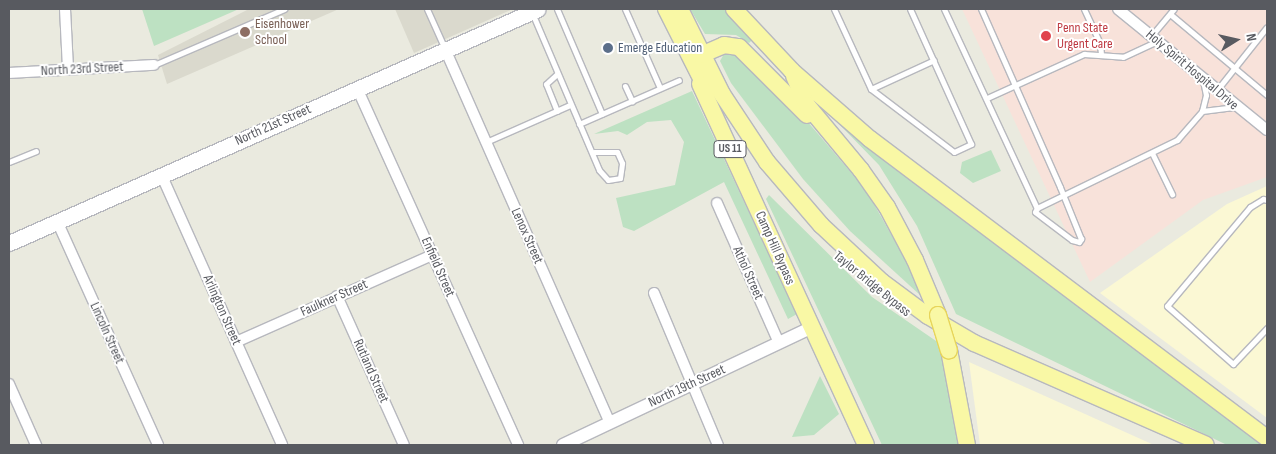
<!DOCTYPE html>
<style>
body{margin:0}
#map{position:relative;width:1276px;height:454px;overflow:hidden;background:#eaeadf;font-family:"Sofia Sans Condensed",sans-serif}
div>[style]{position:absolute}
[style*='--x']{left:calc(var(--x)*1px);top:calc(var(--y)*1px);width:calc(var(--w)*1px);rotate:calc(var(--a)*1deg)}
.commercial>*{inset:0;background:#fbf8d4}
.education>*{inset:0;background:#dad9cd}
.medical>*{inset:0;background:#f8e2da}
.green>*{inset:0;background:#bde1c2}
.roads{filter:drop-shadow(1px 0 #b7b8be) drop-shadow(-1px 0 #b7b8be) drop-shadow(0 1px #b7b8be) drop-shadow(0 -1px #b7b8be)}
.service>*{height:5px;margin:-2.5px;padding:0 2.5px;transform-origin:2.5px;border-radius:2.5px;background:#fff}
.minor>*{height:10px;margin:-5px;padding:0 5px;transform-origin:5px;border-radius:5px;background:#fff}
.tertiary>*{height:12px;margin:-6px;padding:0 6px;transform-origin:6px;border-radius:6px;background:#fff}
.secondary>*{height:15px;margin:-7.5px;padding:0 7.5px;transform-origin:7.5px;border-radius:7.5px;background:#fff}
.primary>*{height:16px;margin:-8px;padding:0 8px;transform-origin:8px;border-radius:8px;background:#f9f8a5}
.bridges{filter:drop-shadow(1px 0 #e7d55b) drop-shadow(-1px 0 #e7d55b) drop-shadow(0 1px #e7d55b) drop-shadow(0 -1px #e7d55b)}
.primary-bridge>*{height:16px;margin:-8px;padding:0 8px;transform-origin:8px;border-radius:8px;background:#f9f8a5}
.dots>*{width:14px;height:14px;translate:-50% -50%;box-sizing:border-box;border:2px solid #fff;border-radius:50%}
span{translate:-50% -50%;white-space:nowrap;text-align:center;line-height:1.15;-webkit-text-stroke:4px #fff;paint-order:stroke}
.shield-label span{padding:1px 4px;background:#fff;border:1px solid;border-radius:4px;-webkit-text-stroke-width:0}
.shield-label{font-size:12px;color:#585a60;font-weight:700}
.education-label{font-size:14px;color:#785e54}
.left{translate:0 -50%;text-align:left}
.health-label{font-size:14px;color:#be3a42}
.service-label{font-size:14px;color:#4e5e75}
.street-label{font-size:14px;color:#585a60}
.frame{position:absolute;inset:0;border:10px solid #585a60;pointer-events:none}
.north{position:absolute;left:1211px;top:15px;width:50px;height:50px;-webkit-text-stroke:4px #fff;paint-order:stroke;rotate:80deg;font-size:14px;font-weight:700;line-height:20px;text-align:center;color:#585a60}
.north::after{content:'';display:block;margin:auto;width:18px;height:22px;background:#585a60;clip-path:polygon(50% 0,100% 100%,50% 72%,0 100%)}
</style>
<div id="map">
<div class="commercial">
<i style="clip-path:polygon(1267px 186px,1267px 418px,1100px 293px,1227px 204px)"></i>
<i style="clip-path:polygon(969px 362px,1154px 445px,980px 445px)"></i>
</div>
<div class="education">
<i style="clip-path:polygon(249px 9px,339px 9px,167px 84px,158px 55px)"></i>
<i style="clip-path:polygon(395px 9px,513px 9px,414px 53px)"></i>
</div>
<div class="medical">
<i style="clip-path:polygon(962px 9px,1267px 9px,1267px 177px,1203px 200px,1090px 282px)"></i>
</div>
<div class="green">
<i style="clip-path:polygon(142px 9px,239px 9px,154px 46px)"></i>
<i style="clip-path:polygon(690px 9px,730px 9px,754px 38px,749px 43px,736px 35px,705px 34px)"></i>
<i style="clip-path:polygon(725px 52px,735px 52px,807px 121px,866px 190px,913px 273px,920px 295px,850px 231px,803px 179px,731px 83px,720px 61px)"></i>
<i style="clip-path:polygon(692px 91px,797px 314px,788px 319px,724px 182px,634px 231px,623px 227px,616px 198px,675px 185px,684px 142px,671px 120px,647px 122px,627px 135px,618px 131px,594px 134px)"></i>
<i style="clip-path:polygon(844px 123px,883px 159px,1264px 445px,1227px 445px,956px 314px,917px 226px,879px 165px,840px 125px)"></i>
<i style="clip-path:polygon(991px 150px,1001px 171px,973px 183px,960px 173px,962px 162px)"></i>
<i style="clip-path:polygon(769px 195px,872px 297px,939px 343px,962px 445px,882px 445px,766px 199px)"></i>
<i style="clip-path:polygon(820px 376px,839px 414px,814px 435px,792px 437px)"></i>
</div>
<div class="roads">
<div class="service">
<i style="--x:427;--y:9;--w:44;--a:65.8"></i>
<i style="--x:557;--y:9;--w:114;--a:66.8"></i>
<i style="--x:625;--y:9;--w:86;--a:66.1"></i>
<i style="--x:834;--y:9;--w:88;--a:65.2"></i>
<i style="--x:871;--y:89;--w:104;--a:37.2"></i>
<i style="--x:954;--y:152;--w:19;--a:-25"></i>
<i style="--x:971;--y:144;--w:148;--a:-114.3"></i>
<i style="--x:944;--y:9;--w:220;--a:65"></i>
<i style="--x:1037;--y:208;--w:4;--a:117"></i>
<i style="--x:1035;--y:212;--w:46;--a:37.1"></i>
<i style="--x:1072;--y:240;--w:7;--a:16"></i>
<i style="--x:1079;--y:242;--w:4;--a:-56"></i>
<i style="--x:1081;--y:239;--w:56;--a:-112"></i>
<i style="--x:1060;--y:187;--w:195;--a:-113.9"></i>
<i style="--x:1084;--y:9;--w:38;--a:65"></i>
<i style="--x:1100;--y:43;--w:11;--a:85"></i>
<i style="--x:1170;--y:14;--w:126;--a:39.9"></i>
<i style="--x:533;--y:15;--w:168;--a:66.9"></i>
<i style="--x:599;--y:170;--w:13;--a:48"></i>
<i style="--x:608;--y:180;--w:12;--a:-9"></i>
<i style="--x:620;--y:178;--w:15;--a:-82"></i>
<i style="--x:622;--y:163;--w:12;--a:-114"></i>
<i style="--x:617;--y:152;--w:23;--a:180"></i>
<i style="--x:1152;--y:35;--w:34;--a:-50"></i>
<i style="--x:154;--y:65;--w:142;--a:-23.3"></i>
<i style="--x:625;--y:86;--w:17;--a:65"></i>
<i style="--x:871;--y:89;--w:69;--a:-24.7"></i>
<i style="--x:1217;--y:90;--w:80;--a:-51.6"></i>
<i style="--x:987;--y:98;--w:107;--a:-24.4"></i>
<i style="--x:1084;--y:54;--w:39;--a:4"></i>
<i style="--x:1123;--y:57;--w:38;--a:-25"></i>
<i style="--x:557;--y:111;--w:29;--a:-112"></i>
<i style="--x:546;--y:84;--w:15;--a:-42"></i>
<i style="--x:1202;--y:111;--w:34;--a:-7"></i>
<i style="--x:579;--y:124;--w:109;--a:-23.7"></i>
<i style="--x:486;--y:142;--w:92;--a:-23.8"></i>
<i style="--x:1152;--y:153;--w:46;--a:64"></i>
<i style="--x:9;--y:162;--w:29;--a:-22"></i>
<i style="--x:1267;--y:200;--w:4;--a:-166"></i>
<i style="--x:1263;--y:199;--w:15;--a:148"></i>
<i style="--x:1250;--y:207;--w:129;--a:130"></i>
<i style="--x:1167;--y:306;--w:88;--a:41.3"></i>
<i style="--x:1233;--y:364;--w:50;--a:-46.6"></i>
<i style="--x:1037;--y:208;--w:156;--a:-25.9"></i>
<i style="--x:1177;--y:140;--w:38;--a:-49"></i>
<i style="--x:1202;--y:111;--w:16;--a:-76"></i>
<i style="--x:1206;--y:95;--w:14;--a:-102"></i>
</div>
<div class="minor">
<i style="--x:65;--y:9;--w:60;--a:87.1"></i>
<i style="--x:1118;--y:9;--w:192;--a:39.1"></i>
<i style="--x:445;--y:49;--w:409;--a:66.2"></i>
<i style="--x:9;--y:73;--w:145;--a:-3.2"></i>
<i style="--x:357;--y:88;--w:392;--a:65.7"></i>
<i style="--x:161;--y:174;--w:297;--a:65.9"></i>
<i style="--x:717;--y:203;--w:153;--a:66.1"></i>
<i style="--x:57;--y:221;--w:246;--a:65.7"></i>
<i style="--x:654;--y:293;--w:165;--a:67.2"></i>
<i style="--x:337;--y:296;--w:163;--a:65.8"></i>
<i style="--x:236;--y:342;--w:214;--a:-23.9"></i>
<i style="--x:9;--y:384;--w:67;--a:66.1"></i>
</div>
<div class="tertiary">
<i style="--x:563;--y:445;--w:274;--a:-25.3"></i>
</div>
<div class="secondary">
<i style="--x:9;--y:243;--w:578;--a:-23.86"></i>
</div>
<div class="primary">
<i style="--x:666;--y:9;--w:93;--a:63.2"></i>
<i style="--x:680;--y:9;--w:95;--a:63.7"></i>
<i style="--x:722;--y:94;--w:82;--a:56.5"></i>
<i style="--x:767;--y:162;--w:83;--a:49.4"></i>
<i style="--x:821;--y:225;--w:83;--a:43.1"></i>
<i style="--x:882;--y:282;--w:57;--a:36.5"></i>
<i style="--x:928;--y:316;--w:53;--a:30.4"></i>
<i style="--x:974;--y:343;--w:253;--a:23.7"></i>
<i style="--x:734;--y:9;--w:85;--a:46.9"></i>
<i style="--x:792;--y:71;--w:103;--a:41.1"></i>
<i style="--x:870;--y:139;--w:497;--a:37"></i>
<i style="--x:701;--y:55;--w:25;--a:-23"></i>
<i style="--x:724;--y:45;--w:15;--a:8"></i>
<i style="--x:739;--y:47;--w:96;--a:45"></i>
<i style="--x:794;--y:76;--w:32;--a:66"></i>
<i style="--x:807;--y:105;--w:85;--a:50.3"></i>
<i style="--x:861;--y:170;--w:45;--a:54.9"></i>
<i style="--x:887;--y:207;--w:60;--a:62.2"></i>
<i style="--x:915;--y:260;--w:60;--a:67.3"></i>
<i style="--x:700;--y:84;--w:397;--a:65.3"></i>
<i style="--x:949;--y:350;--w:97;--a:79.3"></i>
</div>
</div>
<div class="bridges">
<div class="primary-bridge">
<i style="--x:938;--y:315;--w:37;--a:73"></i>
</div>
</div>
<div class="dots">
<i style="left:245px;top:32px;background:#8d6e63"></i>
<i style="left:1046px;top:36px;background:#e0444e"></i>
<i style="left:608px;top:48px;background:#5c6f8a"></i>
</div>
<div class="shield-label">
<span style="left:730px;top:149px">US 11</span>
</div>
<div class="education-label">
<span class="left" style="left:255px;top:32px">Eisenhower<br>School</span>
</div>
<div class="health-label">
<span class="left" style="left:1057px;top:36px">Penn State<br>Urgent Care</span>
</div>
<div class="service-label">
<span class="left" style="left:618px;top:48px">Emerge Education</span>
</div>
<div class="street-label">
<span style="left:82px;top:69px;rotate:-3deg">North 23rd Street</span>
<span style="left:1192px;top:70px;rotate:40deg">Holy Spirit Hospital Drive</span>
<span style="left:273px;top:125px;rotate:-24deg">North 21st Street</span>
<span style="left:527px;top:236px;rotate:66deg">Lenox Street</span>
<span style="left:775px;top:248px;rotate:66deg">Camp Hill Bypass</span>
<span style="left:438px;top:267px;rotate:66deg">Enfield Street</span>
<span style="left:748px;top:273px;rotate:66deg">Athol Street</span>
<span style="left:872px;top:284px;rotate:39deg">Taylor Bridge Bypass</span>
<span style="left:334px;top:298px;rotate:-24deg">Faulkner Street</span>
<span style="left:222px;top:310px;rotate:66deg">Arlington Street</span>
<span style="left:107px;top:333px;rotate:66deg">Lincoln Street</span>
<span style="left:371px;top:371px;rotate:66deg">Rutland Street</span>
<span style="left:687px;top:386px;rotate:-25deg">North 19th Street</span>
</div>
<div class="frame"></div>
<div class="north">N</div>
</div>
